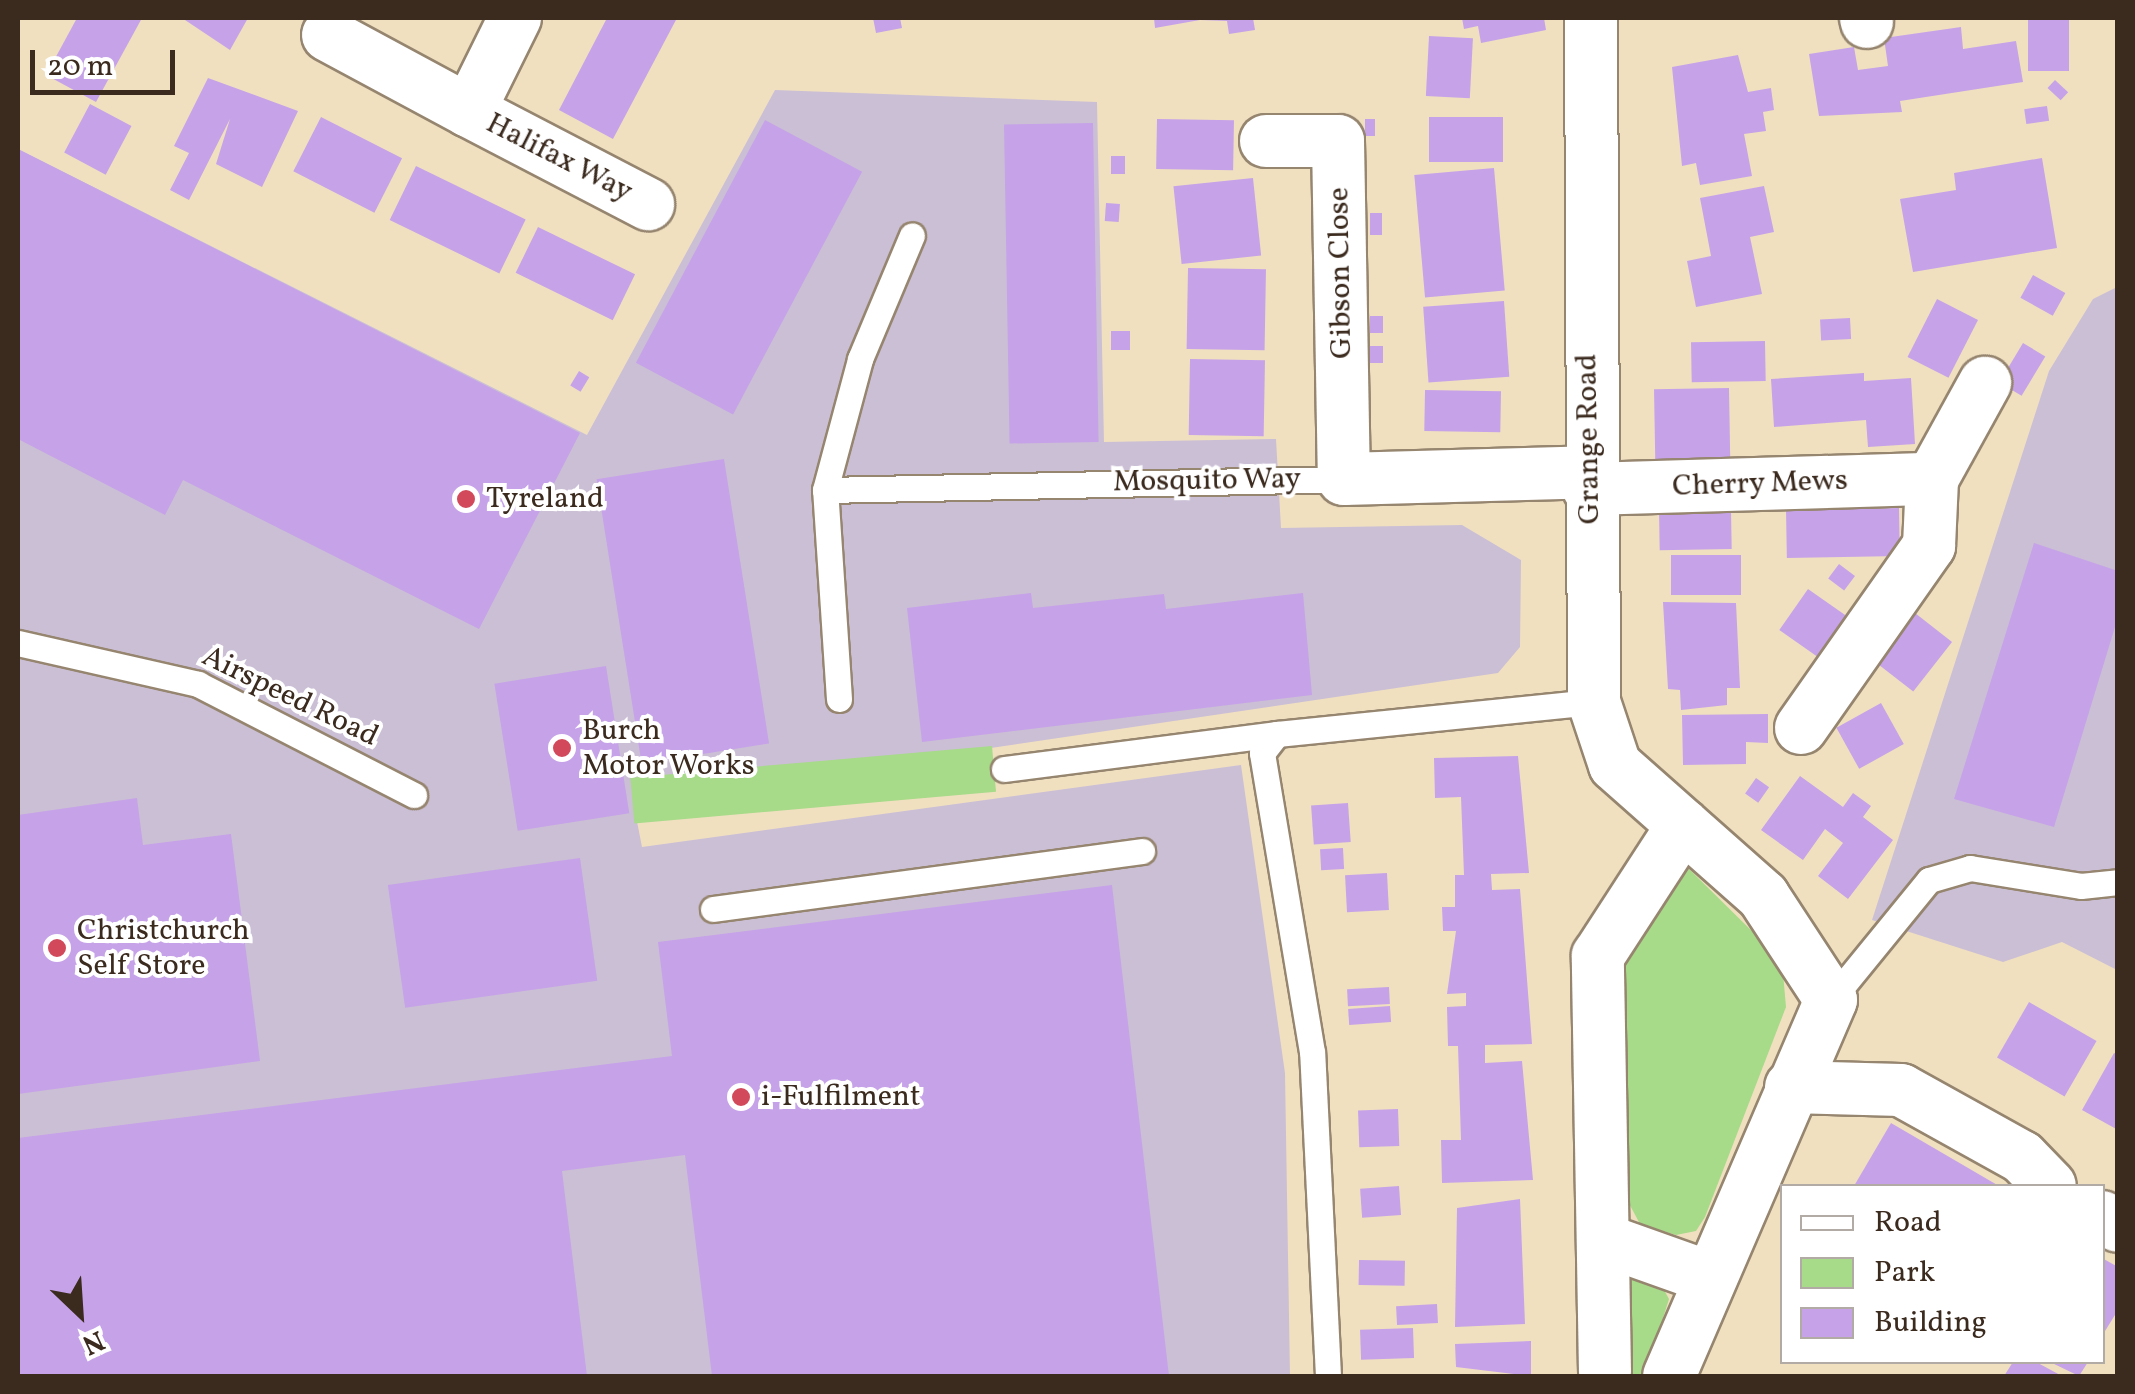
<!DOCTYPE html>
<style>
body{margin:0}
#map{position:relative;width:2135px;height:1394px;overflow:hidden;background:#f0e0c0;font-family:Vollkorn,serif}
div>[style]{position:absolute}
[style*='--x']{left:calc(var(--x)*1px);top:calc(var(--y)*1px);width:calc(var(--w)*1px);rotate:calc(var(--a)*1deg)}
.industrial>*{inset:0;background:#cbbfd5}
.green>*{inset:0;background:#a7da89;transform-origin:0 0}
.building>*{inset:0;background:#c6a2e8;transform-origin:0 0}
.roads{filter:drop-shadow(2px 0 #96856f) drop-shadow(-2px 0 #96856f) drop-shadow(0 2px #96856f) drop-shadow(0 -2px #96856f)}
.service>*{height:25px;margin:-12.5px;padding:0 12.5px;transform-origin:12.5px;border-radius:12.5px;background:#fff}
.minor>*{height:52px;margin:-26px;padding:0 26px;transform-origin:26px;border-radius:26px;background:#fff}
.dots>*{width:28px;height:28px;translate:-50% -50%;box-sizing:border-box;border:5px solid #fff;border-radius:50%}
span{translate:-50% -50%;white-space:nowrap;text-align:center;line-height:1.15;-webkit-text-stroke:8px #fff;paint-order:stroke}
.street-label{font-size:30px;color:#3b2a1e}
.poi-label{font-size:30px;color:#3b2a1e}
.left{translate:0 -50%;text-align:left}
.frame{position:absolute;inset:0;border:20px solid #3b2a1e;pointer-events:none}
.legend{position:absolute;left:1780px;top:1184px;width:325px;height:180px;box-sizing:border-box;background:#fff;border:2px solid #b1aaa5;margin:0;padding:12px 18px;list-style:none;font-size:30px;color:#3b2a1e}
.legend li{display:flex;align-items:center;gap:20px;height:50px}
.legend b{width:50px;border:2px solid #b1aaa5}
.north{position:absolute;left:30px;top:1264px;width:100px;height:100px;-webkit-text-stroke:8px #fff;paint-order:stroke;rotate:155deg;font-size:28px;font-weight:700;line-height:40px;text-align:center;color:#3b2a1e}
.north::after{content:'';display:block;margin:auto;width:35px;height:45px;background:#3b2a1e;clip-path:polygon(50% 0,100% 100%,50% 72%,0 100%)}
.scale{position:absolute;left:30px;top:50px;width:145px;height:45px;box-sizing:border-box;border:5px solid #3b2a1e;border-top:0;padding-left:12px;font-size:30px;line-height:35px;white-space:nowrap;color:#3b2a1e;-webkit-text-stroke:8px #fff;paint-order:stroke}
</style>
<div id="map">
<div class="industrial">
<i style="clip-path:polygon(775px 90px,1097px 102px,1104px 442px,1276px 439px,1281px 528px,1462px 525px,1521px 560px,1520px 647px,1498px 673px,633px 801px,642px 847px,1241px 765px,1285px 1073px,1290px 1376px,18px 1376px,18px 149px,587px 435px)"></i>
<i style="clip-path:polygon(2117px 287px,2117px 970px,2062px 942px,2003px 962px,1872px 920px,2049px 371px,2093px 299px)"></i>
</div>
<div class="green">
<i style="left:992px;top:746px;width:46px;height:363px;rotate:85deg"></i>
<i style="clip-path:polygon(1688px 868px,1764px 943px,1783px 973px,1786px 1007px,1705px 1217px,1696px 1231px,1676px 1235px,1640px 1224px,1625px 1196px,1617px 977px,1663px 883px)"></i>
<i style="clip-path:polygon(1625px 1271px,1658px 1279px,1669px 1299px,1645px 1376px,1625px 1376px)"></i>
</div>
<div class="building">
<i style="clip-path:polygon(77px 18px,142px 18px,96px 102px,46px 75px)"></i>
<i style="clip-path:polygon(182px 18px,248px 18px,230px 50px)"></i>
<i style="clip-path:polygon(607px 18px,677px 18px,613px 139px,559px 110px)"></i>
<i style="clip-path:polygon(873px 18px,900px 18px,902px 28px,876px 33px)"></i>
<i style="clip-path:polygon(1154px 18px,1253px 18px,1255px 30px,1229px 34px,1227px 21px,1200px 20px,1155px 28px)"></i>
<i style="clip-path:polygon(1462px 18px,1544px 18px,1546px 30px,1481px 43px,1478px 26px,1464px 29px)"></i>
<i style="left:2028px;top:18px;width:41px;height:53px"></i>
<i style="clip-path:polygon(1961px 27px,1963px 49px,2016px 41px,2023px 82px,1900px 101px,1902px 112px,1819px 116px,1809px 54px,1854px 47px,1858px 70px,1888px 66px,1884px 38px)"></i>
<i style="left:1429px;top:36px;width:44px;height:60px;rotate:3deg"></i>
<i style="clip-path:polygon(1738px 55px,1748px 92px,1771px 88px,1774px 110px,1763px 112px,1766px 131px,1744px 134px,1752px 176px,1700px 185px,1696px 163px,1682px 166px,1672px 67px)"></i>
<i style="clip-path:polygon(208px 78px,298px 111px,262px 187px,216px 164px,230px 119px,189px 200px,170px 190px,189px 153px,174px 146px)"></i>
<i style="left:2055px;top:80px;width:18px;height:11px;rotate:43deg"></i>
<i style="left:90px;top:104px;width:47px;height:55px;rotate:28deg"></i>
<i style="left:2047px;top:106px;width:15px;height:23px;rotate:82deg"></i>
<i style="left:321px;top:117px;width:91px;height:61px;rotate:27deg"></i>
<i style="left:1429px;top:117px;width:74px;height:45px"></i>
<i style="left:1157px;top:119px;width:77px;height:50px;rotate:1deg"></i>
<i style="left:1365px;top:119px;width:10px;height:17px"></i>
<i style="left:765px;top:120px;width:110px;height:275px;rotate:28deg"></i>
<i style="left:1093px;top:123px;width:319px;height:89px;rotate:89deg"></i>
<i style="clip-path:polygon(18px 149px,580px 433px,479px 629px,183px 480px,165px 515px,18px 439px)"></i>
<i style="left:1111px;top:156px;width:14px;height:18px"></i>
<i style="clip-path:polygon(2042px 158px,2057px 248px,1913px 272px,1900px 199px,1956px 190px,1954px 173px)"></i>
<i style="left:416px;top:166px;width:122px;height:60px;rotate:26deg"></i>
<i style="left:1494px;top:168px;width:123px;height:80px;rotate:85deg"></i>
<i style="left:1253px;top:178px;width:78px;height:80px;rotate:84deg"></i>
<i style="clip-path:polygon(1764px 186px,1774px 232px,1750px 237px,1762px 294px,1696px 307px,1687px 261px,1711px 256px,1700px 198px)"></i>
<i style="left:1106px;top:203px;width:14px;height:18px;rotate:4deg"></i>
<i style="left:1370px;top:213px;width:12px;height:22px"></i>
<i style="left:538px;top:227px;width:108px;height:51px;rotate:26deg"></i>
<i style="left:1188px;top:268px;width:78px;height:81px;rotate:1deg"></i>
<i style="left:2033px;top:275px;width:37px;height:26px;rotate:29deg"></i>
<i style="left:1937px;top:299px;width:46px;height:65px;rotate:27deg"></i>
<i style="left:1504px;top:301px;width:76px;height:81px;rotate:86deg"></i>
<i style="left:1383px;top:316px;width:17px;height:13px;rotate:90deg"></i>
<i style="left:1850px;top:318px;width:21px;height:30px;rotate:87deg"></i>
<i style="left:1111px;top:331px;width:19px;height:19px"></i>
<i style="left:1765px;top:341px;width:40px;height:74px;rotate:89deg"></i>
<i style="left:2023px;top:343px;width:26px;height:46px;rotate:31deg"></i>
<i style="left:1370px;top:346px;width:13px;height:17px"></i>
<i style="left:1190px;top:359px;width:75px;height:76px;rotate:1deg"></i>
<i style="left:579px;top:371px;width:12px;height:17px;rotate:31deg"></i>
<i style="clip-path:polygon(1864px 373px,1864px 381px,1911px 378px,1915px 444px,1868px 447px,1866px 420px,1774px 427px,1771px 379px)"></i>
<i style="left:1729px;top:388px;width:75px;height:75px;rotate:89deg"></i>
<i style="left:1425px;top:390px;width:76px;height:41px;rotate:1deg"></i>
<i style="left:724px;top:459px;width:288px;height:129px;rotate:81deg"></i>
<i style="left:1899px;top:508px;width:48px;height:113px;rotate:89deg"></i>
<i style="left:1731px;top:509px;width:40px;height:72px;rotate:89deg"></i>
<i style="clip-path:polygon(2034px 543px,2118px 571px,2118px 617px,2054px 827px,1954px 799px)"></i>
<i style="left:1671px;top:555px;width:70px;height:40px"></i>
<i style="left:1839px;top:564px;width:20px;height:18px;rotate:37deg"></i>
<i style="left:1808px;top:589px;width:47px;height:50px;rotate:35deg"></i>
<i style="clip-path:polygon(1031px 593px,1033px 608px,1164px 594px,1166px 609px,1303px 593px,1312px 695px,922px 742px,907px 608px)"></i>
<i style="clip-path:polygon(1663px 602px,1736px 603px,1740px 688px,1727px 688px,1727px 705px,1681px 710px,1680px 690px,1668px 689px)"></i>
<i style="left:1915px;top:613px;width:47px;height:63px;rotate:38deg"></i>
<i style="left:606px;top:666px;width:149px;height:113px;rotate:81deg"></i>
<i style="left:1881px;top:703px;width:47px;height:51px;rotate:61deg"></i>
<i style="clip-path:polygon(1768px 714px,1768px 743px,1746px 742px,1746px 764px,1683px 765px,1682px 715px)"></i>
<i style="clip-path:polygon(1518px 756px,1529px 873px,1491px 874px,1492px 890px,1520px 889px,1532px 1044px,1485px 1045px,1485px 1063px,1522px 1061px,1533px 1180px,1442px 1183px,1441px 1140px,1461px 1140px,1458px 1046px,1448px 1046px,1447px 1007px,1466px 1006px,1466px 993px,1447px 994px,1456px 931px,1443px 931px,1442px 907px,1455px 907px,1455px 875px,1464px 875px,1461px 797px,1435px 798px,1434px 758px)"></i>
<i style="clip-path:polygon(1800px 776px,1843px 807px,1853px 793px,1871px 806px,1863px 817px,1893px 840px,1848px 899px,1818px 876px,1843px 843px,1825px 829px,1803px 860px,1761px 830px)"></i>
<i style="left:1756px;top:778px;width:16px;height:19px;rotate:35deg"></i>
<i style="clip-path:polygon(137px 798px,143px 845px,231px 834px,260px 1061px,18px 1094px,18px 815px)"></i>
<i style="left:1348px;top:803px;width:39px;height:37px;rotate:86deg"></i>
<i style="left:1343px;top:848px;width:21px;height:23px;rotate:87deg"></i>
<i style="left:580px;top:858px;width:124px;height:194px;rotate:82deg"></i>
<i style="left:1387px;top:873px;width:37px;height:42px;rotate:87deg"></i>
<i style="clip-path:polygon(1112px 885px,1169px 1376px,712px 1376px,685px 1155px,562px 1171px,587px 1376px,18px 1376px,18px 1138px,672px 1056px,658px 942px)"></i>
<i style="left:1389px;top:987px;width:17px;height:42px;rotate:87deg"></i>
<i style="left:2029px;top:1002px;width:78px;height:64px;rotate:30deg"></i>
<i style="left:1390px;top:1006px;width:16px;height:42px;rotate:86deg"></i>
<i style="clip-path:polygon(2114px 1053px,2118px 1055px,2118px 1130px,2082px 1110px)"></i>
<i style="left:1398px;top:1109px;width:37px;height:40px;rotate:88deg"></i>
<i style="clip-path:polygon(1891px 1123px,1999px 1186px,1854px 1186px)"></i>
<i style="left:1399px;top:1186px;width:29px;height:39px;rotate:86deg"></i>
<i style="clip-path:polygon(1520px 1199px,1525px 1324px,1455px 1327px,1457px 1208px)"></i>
<i style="clip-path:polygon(2102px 1258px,2118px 1267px,2118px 1310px,2102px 1336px)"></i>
<i style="left:1359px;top:1260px;width:46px;height:25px;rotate:1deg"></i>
<i style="left:1437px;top:1304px;width:19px;height:41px;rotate:87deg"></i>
<i style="left:1413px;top:1328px;width:30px;height:53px;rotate:88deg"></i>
<i style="clip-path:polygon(1531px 1341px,1531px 1376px,1456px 1367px,1455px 1344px)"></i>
<i style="clip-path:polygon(2013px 1362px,2036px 1362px,2062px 1376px,2004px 1376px)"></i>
<i style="clip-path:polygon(2050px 1362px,2088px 1362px,2079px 1376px)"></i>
</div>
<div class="roads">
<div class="service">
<i style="--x:825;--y:490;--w:519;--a:-1.21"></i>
<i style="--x:18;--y:643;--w:185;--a:12.8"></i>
<i style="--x:198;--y:684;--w:243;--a:27.2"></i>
<i style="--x:839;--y:699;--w:209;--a:-93.8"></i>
<i style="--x:825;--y:490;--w:136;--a:-75"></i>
<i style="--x:860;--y:359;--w:134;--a:-67.2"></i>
<i style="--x:1004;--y:769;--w:275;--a:-7.3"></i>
<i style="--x:713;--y:909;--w:433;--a:-7.7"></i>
<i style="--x:1831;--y:1000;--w:155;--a:-50.8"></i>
<i style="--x:1929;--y:880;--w:43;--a:-16.3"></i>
<i style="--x:1970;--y:868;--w:112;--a:9.2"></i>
<i style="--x:2081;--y:886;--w:37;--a:-6"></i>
<i style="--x:1328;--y:1376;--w:324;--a:-92.8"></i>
<i style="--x:1312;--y:1052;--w:303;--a:-99.5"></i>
<i style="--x:1262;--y:753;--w:24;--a:-52"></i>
<i style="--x:1277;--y:734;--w:319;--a:-5.8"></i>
</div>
<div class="minor">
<i style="--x:1591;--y:18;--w:684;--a:89.75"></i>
<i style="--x:1594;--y:702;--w:66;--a:71.6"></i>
<i style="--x:1615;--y:765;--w:198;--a:41.5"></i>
<i style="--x:1763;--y:896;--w:124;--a:56.8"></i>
<i style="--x:1831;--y:1000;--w:409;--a:113.3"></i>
<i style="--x:1866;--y:18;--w:4;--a:76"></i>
<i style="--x:328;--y:35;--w:160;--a:28.3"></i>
<i style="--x:469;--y:111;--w:104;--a:-63.7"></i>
<i style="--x:469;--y:111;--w:202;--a:27.5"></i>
<i style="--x:1266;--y:141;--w:72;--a:0"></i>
<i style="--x:1338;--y:141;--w:338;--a:89"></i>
<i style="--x:1344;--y:479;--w:245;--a:-1.6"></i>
<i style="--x:1589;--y:489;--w:343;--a:-1.7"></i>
<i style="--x:1932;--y:479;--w:110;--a:-61.1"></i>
<i style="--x:1801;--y:728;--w:223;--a:-54.9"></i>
<i style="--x:1929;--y:546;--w:67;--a:-87.4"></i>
<i style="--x:1791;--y:1087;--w:110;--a:1.6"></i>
<i style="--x:1901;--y:1090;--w:138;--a:29"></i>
<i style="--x:2022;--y:1157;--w:40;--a:46"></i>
<i style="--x:2102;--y:1217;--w:18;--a:29"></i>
<i style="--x:1604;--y:1240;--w:107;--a:19.6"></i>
<i style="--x:1605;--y:1372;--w:416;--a:-91"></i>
<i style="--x:1598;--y:956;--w:156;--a:-57"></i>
</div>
</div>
<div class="dots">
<i style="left:466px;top:499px;background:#d1495b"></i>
<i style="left:562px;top:748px;background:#d1495b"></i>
<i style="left:57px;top:948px;background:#d1495b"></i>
<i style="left:741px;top:1097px;background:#d1495b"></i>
</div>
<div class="street-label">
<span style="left:559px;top:158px;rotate:27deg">Halifax Way</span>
<span style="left:1341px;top:273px;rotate:-91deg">Gibson Close</span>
<span style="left:1589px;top:439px;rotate:-91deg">Grange Road</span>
<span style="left:1207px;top:481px;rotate:-1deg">Mosquito Way</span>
<span style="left:1760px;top:484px;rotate:-2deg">Cherry Mews</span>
<span style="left:290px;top:697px;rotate:26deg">Airspeed Road</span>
</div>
<div class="poi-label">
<span class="left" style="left:486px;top:499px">Tyreland</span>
<span class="left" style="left:582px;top:748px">Burch<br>Motor Works</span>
<span class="left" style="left:77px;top:948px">Christchurch<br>Self Store</span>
<span class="left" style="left:761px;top:1097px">i-Fulfilment</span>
</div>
<div class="frame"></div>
<ul class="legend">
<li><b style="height:12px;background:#fff"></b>Road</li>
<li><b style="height:28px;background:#a7da89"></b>Park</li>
<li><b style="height:28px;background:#c6a2e8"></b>Building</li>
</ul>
<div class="north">N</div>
<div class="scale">20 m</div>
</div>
